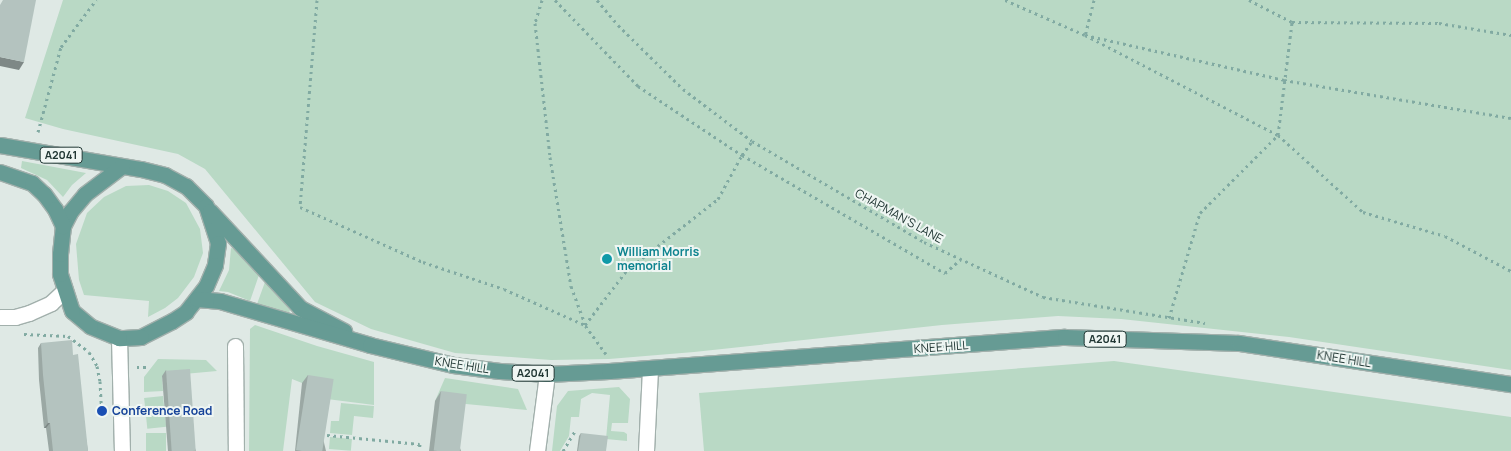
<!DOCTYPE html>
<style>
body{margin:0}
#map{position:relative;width:1511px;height:451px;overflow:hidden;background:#dfe9e5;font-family:Manrope,sans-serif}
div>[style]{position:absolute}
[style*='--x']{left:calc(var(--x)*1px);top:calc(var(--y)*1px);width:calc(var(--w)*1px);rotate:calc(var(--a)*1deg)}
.green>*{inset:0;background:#b9d9c5;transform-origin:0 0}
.path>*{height:3px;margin-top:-1.5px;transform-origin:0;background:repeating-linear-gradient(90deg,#81aaa2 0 2.5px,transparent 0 6.5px)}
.roads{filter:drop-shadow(1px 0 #a2b0ac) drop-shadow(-1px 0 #a2b0ac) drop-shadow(0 1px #a2b0ac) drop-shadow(0 -1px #a2b0ac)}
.street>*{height:15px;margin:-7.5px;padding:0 7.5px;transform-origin:7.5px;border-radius:7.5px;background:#fff}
.secondary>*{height:15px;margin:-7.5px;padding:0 7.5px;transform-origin:7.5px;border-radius:7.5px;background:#fff}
.primary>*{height:15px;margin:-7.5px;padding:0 7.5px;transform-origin:7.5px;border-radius:7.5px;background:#669b94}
.wall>*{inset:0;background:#9ba8a4}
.shaded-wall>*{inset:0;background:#7e8886}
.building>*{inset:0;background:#b4c3bf;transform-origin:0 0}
.dots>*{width:14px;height:14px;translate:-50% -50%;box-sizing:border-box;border:2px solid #eff6f3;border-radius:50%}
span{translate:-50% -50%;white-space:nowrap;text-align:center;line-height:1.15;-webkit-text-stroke:4px #eff6f3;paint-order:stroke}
.shield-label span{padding:1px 4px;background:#eff6f3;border:1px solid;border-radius:4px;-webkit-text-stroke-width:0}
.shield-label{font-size:11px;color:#213734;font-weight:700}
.street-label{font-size:12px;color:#213734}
.culture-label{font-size:12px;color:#0d838f;font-weight:700}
.left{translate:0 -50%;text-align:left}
.transit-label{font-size:12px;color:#164399;font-weight:700}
</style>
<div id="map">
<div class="green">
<i style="clip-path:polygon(63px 0,1511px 0,1511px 370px,1289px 337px,1121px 319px,1058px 316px,942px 325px,694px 352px,609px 359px,551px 360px,455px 353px,371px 329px,315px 302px,205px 169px,178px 154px,63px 129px,25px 118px)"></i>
<i style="clip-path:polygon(22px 161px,86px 173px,72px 185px,63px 197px,47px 180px,21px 168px)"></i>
<i style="clip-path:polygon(149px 185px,168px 191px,186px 203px,200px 229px,203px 253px,194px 277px,178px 298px,165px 308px,148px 317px,149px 301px,84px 295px,79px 280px,76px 244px,87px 213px,104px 197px,126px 186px)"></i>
<i style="clip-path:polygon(231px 248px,239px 250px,259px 275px,250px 301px,228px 292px,219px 291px,229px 270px)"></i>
<i style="clip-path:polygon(265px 282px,290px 310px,288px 316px,257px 304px)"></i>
<i style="clip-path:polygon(255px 325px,317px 346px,374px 362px,374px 405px,327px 399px,328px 386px,302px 383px,292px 379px,283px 451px,249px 451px,250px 329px)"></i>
<i style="clip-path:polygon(158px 359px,206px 360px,217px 371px,162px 376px,163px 391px,144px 392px,144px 377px)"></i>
<i style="clip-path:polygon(1114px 361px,1511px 417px,1511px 451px,704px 451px,699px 393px)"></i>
<i style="clip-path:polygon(445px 378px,518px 389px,527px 410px,435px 401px)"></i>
<i style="clip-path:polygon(619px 387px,630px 399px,628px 423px,612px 423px,611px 431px,624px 432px,627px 434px,627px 441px,606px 439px,610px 395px,592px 393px,581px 399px,579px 417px,571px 417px,569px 436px,560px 451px,552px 451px,557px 406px,568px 391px)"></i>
<i style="left:163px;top:396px;width:31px;height:19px;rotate:84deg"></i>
<i style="clip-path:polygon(341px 403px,374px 406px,373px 418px,354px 416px,352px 435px,330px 433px,331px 421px,339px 421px)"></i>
<i style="left:146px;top:433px;width:20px;height:18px"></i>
<i style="left:330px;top:437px;width:22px;height:12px;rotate:5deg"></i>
</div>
<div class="path">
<i style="--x:317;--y:0;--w:208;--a:94.7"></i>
<i style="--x:300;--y:207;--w:135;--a:24.1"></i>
<i style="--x:423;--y:262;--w:85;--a:18.4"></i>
<i style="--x:504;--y:289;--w:89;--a:24"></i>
<i style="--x:542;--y:0;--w:24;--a:107"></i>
<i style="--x:535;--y:23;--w:135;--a:83.6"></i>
<i style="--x:550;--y:157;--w:131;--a:80.8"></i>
<i style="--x:571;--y:286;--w:40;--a:69.8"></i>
<i style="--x:555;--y:0;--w:120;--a:46"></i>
<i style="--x:638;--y:86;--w:125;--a:33.6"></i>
<i style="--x:742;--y:155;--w:235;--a:30.2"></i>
<i style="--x:945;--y:273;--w:21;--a:-41"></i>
<i style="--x:597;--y:0;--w:33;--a:50"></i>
<i style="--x:618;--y:25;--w:91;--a:44.6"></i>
<i style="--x:683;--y:89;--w:86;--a:37"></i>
<i style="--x:752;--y:141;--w:199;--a:30.4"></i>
<i style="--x:924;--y:242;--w:131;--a:24.8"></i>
<i style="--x:1043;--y:297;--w:164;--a:9.1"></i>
<i style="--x:1005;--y:0;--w:87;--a:23.6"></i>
<i style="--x:1085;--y:35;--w:217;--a:27.4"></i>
<i style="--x:1278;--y:135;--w:115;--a:42.2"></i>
<i style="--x:1363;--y:212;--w:85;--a:16.3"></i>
<i style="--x:1445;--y:236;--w:75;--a:27.9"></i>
<i style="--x:1094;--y:0;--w:36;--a:104"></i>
<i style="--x:1085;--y:35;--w:204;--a:12.7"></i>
<i style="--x:1284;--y:80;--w:230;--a:9.5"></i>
<i style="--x:1249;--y:0;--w:48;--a:27.1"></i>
<i style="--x:38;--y:132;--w:88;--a:-74.9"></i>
<i style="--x:61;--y:47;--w:59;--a:-53.3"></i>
<i style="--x:1169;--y:318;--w:109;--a:-73.6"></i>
<i style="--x:1200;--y:213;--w:110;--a:-45"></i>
<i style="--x:1278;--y:135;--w:114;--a:-82.9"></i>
<i style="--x:1292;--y:22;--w:147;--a:0.4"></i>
<i style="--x:1439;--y:23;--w:73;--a:9.5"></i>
<i style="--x:24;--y:334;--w:44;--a:2.6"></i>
<i style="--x:68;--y:336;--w:26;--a:37"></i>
<i style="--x:89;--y:352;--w:16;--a:60"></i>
<i style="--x:97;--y:366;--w:15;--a:79"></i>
<i style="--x:100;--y:381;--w:34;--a:87"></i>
<i style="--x:606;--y:354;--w:36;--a:-126"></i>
<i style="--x:585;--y:325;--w:69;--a:-52.6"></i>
<i style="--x:627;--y:270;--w:115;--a:-38"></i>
<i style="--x:718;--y:199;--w:50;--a:-61.4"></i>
<i style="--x:742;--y:155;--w:17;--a:-54"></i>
<i style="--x:137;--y:367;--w:9;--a:0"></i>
<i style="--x:327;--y:435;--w:93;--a:5.5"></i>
<i style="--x:420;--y:444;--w:7;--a:98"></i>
<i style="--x:563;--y:451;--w:23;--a:-59"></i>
</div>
<div class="roads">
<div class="street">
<i style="--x:235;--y:346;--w:105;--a:89.5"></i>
<i style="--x:537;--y:451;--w:78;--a:-82.6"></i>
<i style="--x:646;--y:451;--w:82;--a:-87.2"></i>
</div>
<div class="secondary">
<i style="--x:0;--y:317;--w:15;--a:0"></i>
<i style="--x:15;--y:317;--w:15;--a:-16"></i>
<i style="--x:29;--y:313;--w:24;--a:-24"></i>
<i style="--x:51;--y:303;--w:18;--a:-43"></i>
<i style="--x:119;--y:338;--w:113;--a:88.5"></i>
</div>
<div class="primary">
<i style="--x:0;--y:145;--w:143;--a:9.7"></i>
<i style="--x:141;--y:169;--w:25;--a:14"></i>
<i style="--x:165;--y:175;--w:24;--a:28"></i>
<i style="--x:186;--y:186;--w:28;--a:45"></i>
<i style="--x:206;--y:206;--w:39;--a:72"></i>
<i style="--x:218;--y:243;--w:22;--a:98"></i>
<i style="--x:215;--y:265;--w:23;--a:113"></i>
<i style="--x:206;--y:286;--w:33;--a:128"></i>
<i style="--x:186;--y:312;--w:17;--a:147"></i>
<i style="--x:172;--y:321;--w:35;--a:153"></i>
<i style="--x:141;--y:337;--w:22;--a:177"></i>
<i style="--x:119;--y:338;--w:31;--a:-158"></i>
<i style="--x:90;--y:326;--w:23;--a:-140"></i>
<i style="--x:72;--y:311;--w:39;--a:-108"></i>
<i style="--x:60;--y:274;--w:20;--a:-90"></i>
<i style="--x:60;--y:254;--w:28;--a:-84"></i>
<i style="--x:63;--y:226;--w:16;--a:-63"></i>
<i style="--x:70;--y:212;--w:23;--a:-50"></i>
<i style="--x:85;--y:194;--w:46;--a:-37.1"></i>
<i style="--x:0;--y:172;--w:34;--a:19"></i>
<i style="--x:32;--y:183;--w:16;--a:43"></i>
<i style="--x:44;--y:194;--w:19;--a:54"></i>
<i style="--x:55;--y:209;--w:19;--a:65"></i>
<i style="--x:210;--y:211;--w:132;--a:47.1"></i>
<i style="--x:300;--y:308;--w:50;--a:27.6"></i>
<i style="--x:197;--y:299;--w:23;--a:5"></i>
<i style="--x:220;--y:301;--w:156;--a:16.3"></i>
<i style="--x:370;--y:345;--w:85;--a:13.5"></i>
<i style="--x:453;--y:365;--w:47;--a:7.3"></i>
<i style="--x:500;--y:371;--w:47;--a:3.7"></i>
<i style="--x:547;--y:374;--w:62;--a:-2.8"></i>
<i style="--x:609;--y:371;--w:457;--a:-4.3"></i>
<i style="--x:1065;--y:337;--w:174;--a:2"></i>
<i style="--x:1239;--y:343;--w:275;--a:8.6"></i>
</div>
</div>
<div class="wall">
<i style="clip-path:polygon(41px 343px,73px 355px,88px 451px,49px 451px,46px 428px,44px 428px,39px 380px,38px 348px)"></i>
<i style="clip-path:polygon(166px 370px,196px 451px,168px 451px,162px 376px)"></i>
<i style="clip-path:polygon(308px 375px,326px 451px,295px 451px,302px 383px)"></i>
<i style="clip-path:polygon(441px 391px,461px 451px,429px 451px,435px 401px)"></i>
<i style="clip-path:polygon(581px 433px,606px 451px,577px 451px,579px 436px)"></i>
</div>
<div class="shaded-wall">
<i style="clip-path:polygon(0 57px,24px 62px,19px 70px,0 66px)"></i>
<i style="clip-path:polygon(48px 423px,50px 423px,46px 428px,44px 428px)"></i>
</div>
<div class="building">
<i style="clip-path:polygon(3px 0,36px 0,24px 62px,0 57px,0 5px)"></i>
<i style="clip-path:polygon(72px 340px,73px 355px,78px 354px,88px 451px,53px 451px,50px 423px,48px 423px,43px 375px,41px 343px)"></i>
<i style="left:190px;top:369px;width:82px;height:24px;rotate:86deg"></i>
<i style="left:308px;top:375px;width:26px;height:76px;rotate:9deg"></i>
<i style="left:441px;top:391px;width:26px;height:60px;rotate:7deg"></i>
<i style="clip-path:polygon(581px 433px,608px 436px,606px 451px,578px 451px)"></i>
</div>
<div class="dots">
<i style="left:607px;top:259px;background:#0f9aa8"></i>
<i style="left:102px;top:411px;background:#1a4fb4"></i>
</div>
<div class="shield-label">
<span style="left:61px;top:155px">A2041</span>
<span style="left:1105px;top:339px">A2041</span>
<span style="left:533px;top:373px">A2041</span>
</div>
<div class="street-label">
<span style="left:899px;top:216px;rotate:29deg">CHAPMAN'S LANE</span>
<span style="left:941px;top:347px;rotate:-4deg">KNEE HILL</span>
<span style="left:1344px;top:359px;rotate:9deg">KNEE HILL</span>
<span style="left:462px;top:365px;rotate:9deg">KNEE HILL</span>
</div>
<div class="culture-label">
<span class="left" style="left:617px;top:259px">William Morris<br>memorial</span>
</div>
<div class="transit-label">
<span class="left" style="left:112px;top:411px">Conference Road</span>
</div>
</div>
